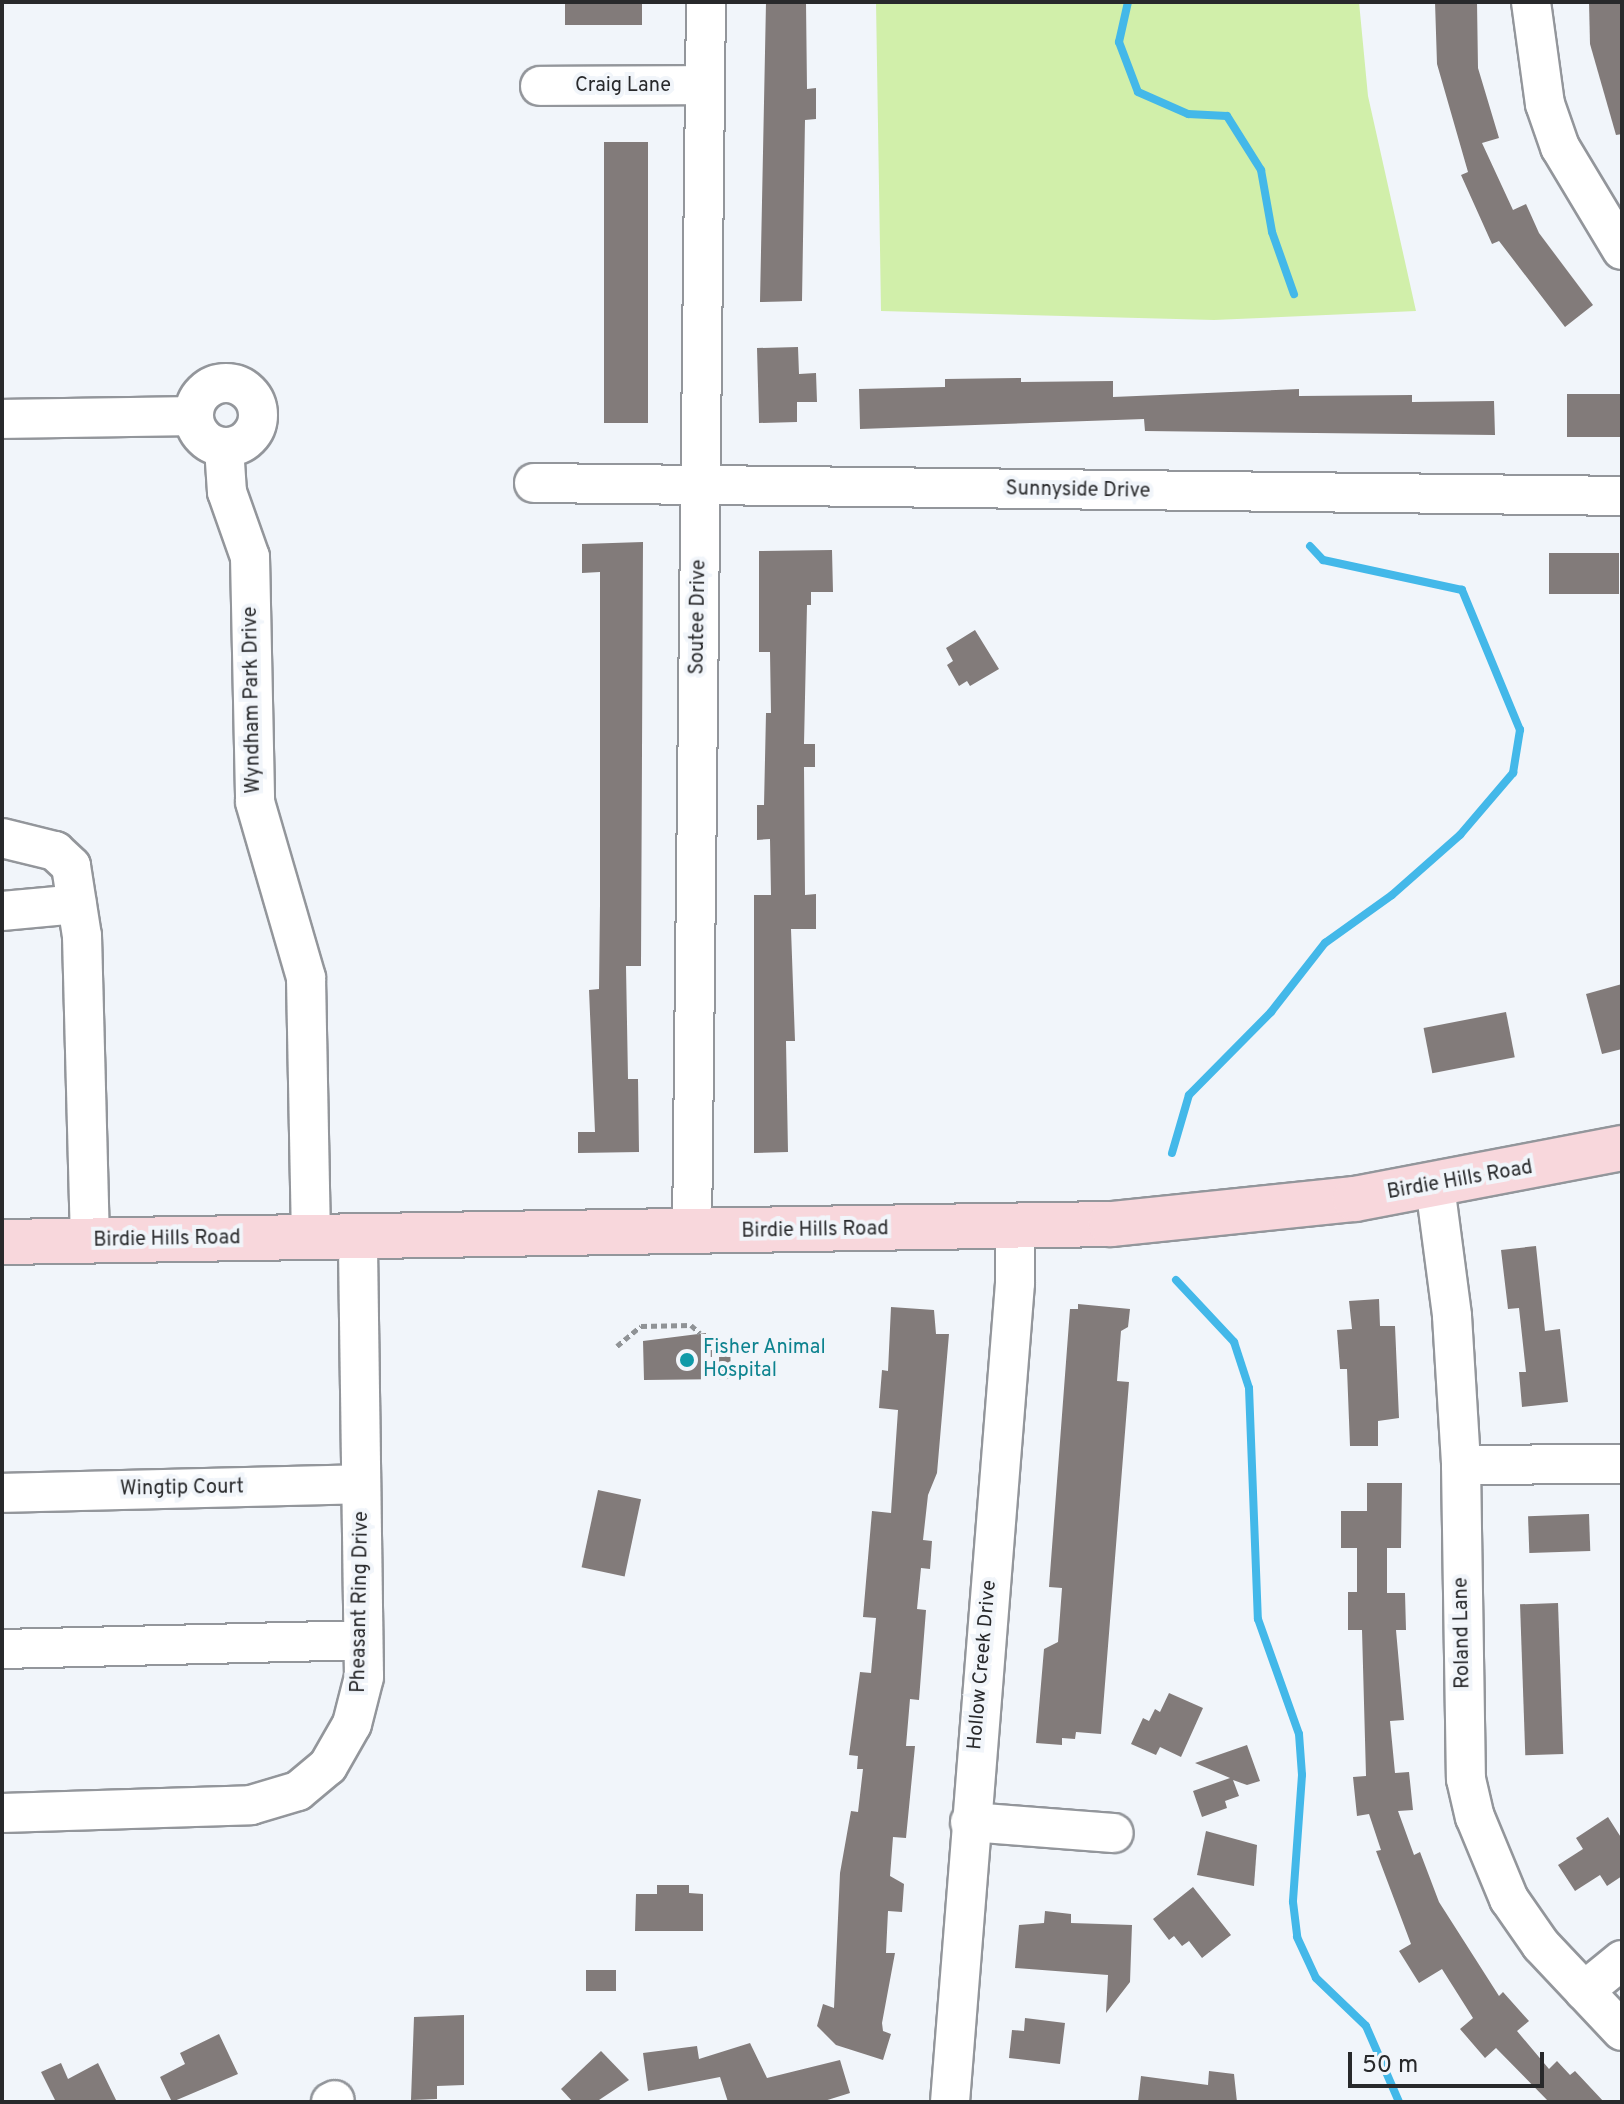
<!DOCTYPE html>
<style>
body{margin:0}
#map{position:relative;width:1624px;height:2104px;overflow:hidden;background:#f1f5fa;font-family:Overpass,sans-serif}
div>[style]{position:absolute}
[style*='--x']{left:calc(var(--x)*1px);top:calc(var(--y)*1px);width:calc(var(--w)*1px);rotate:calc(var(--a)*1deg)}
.green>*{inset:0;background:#d1efaa}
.stream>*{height:8px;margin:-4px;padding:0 4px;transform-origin:4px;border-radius:4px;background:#43b8e9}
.building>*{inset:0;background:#827b7a;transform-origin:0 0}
.path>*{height:5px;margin-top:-2.5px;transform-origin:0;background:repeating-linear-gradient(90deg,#909396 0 6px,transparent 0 10px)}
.roads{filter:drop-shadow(2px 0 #93969b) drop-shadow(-2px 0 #93969b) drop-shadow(0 2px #93969b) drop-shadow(0 -2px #93969b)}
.minor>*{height:38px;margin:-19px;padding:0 19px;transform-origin:19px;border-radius:19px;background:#fff}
.minor>.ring{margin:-19px;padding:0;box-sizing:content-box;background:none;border:38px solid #fff;border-radius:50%}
.major>*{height:44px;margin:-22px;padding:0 22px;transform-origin:22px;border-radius:22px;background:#f8d7dc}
.dots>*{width:22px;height:22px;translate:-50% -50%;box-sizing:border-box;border:4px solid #f1f5fa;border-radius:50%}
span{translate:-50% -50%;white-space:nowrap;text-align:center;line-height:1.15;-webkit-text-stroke:8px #f1f5fa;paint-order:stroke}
.street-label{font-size:20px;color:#28292b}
.culture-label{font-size:20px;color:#0d838f}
.left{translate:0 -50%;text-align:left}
.frame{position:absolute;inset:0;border:4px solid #28292b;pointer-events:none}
.scale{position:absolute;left:1348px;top:2052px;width:196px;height:36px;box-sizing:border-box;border:4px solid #28292b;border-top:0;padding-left:10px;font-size:24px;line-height:28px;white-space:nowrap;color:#28292b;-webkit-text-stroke:6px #f1f5fa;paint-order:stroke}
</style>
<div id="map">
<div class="green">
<i style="clip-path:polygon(876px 2px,1359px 2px,1368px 96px,1416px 311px,1214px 320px,881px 311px)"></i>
</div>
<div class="stream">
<i style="--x:1128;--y:2;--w:41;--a:102.7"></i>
<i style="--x:1119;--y:42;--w:53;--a:69.2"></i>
<i style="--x:1138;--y:92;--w:55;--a:23.7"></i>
<i style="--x:1188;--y:114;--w:39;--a:3"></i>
<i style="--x:1227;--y:116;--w:64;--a:57.8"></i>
<i style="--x:1261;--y:170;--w:63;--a:79.9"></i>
<i style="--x:1272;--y:232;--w:66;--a:70.5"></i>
<i style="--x:1172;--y:1153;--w:60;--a:-73.7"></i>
<i style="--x:1189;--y:1095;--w:117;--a:-45.3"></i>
<i style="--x:1271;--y:1012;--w:88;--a:-52"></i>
<i style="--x:1325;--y:943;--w:82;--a:-35.6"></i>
<i style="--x:1392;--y:895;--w:91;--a:-41.4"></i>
<i style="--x:1460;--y:835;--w:82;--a:-49.5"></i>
<i style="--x:1513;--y:773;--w:44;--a:-80.8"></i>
<i style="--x:1520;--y:730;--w:152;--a:-112.5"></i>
<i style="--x:1462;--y:590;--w:142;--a:-167.8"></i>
<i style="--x:1323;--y:560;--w:19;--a:-133"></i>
<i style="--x:1176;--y:1280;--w:85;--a:46.9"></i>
<i style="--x:1234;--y:1342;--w:48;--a:71.9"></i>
<i style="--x:1249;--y:1388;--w:231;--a:87.8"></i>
<i style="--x:1258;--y:1619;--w:122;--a:70.4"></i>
<i style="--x:1299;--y:1734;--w:41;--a:85.8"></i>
<i style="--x:1302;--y:1775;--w:127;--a:94.1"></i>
<i style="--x:1293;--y:1902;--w:35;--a:83"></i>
<i style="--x:1297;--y:1937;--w:45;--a:65.1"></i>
<i style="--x:1316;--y:1978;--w:69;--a:43.8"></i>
<i style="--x:1366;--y:2026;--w:83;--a:66.5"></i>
</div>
<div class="building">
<i style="left:565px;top:2px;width:77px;height:23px"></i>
<i style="clip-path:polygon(766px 2px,806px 2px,807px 89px,816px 88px,816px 119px,805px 120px,802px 301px,760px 302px)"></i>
<i style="clip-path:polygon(1435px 2px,1477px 2px,1478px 68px,1499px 138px,1482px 143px,1513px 210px,1526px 204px,1539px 233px,1593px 305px,1565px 327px,1499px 241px,1492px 244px,1461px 175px,1468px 172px,1437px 64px)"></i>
<i style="clip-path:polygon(1589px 2px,1622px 2px,1622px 134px,1616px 135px,1590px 44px)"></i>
<i style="left:604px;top:142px;width:44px;height:281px"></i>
<i style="clip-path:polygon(798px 347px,799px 374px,816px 373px,817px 402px,797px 402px,797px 422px,759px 423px,757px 348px)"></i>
<i style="clip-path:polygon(1021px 378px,1021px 382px,1113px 381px,1113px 397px,1299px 389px,1299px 396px,1412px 395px,1412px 402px,1494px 401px,1495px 435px,1145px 431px,1144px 419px,860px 429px,859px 389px,945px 387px,945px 379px)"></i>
<i style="left:1622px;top:394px;width:43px;height:55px;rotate:90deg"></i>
<i style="clip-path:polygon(643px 542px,641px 966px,626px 966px,628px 1079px,638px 1079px,639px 1152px,578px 1153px,578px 1132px,595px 1132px,589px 990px,599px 989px,600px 904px,600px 572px,582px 573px,582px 544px)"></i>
<i style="clip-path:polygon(832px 550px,833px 592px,811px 592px,811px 605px,807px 605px,804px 744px,815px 744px,815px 767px,804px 767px,805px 895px,816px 894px,816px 929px,791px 929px,795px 1041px,786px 1041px,788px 1152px,754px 1153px,754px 895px,771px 895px,770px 839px,757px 840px,757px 805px,764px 805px,766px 713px,771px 713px,770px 652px,759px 652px,759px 551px)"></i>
<i style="left:1619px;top:553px;width:41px;height:70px;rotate:90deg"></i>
<i style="clip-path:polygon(975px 630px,999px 669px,970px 686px,967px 681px,959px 686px,947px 665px,953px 661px,946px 648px)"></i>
<i style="clip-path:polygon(1622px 984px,1622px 1049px,1602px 1054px,1586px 994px)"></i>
<i style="left:1506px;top:1012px;width:46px;height:84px;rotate:79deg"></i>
<i style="clip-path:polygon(1536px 1246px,1545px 1331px,1560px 1329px,1568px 1402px,1522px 1407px,1519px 1372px,1526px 1372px,1519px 1308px,1508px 1309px,1501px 1250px)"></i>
<i style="clip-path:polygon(1379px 1299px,1380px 1326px,1395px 1326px,1399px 1418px,1378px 1421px,1378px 1446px,1350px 1446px,1347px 1369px,1340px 1369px,1337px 1330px,1352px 1329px,1349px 1301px)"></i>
<i style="clip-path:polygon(1078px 1304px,1130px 1309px,1128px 1327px,1121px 1331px,1117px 1381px,1129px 1382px,1101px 1734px,1076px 1732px,1075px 1739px,1062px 1738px,1062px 1745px,1036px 1743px,1044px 1649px,1058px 1642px,1062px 1588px,1049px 1587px,1070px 1309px,1078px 1309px)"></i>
<i style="clip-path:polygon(891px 1307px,934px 1310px,936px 1334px,949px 1334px,937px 1473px,928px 1495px,923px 1540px,932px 1541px,930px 1569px,921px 1568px,917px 1609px,926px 1610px,919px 1700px,910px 1699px,906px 1746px,915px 1746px,906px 1838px,893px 1837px,890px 1876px,904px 1884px,902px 1912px,888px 1911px,886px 1953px,895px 1953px,882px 2023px,883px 2031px,891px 2034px,883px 2060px,836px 2045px,817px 2026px,823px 2004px,834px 2008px,840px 1873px,851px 1811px,858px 1812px,863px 1769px,857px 1769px,858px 1756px,849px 1755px,860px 1672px,871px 1673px,876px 1618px,863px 1617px,872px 1511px,891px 1513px,898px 1410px,879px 1408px,882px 1370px,888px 1371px)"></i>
<i style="clip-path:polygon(706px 1333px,706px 1341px,730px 1341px,731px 1379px,644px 1380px,643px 1341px)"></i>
<i style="clip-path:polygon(1367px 1483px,1402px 1483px,1401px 1548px,1387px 1548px,1387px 1593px,1405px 1593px,1406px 1630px,1396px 1630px,1404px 1720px,1390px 1721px,1395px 1773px,1409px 1772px,1413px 1810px,1398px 1811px,1414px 1855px,1420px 1852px,1439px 1902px,1499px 1996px,1503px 1992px,1529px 2021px,1517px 2031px,1549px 2069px,1557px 2061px,1570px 2075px,1575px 2071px,1604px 2102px,1549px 2102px,1496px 2048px,1485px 2058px,1460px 2029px,1473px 2018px,1442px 1969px,1419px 1983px,1399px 1951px,1411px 1944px,1376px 1851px,1381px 1850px,1369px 1814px,1357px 1816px,1353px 1777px,1366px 1776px,1362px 1630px,1348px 1630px,1348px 1592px,1357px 1592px,1357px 1548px,1341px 1548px,1341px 1511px,1367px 1511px)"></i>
<i style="left:598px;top:1490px;width:44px;height:79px;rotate:12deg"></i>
<i style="left:1589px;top:1514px;width:37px;height:61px;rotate:88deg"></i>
<i style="left:1558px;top:1603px;width:151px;height:38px;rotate:88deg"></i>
<i style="clip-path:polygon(1169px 1693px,1203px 1708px,1181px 1757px,1160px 1747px,1156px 1755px,1131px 1744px,1143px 1718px,1149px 1721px,1155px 1709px,1160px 1712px)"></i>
<i style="clip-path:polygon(1247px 1745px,1260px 1781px,1247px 1785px,1233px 1780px,1239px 1796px,1225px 1801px,1227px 1808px,1202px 1817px,1193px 1791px,1230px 1778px,1195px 1763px)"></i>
<i style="clip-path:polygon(1608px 1817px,1622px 1839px,1622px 1876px,1607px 1886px,1600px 1875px,1575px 1891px,1558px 1865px,1583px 1849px,1576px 1838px)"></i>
<i style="clip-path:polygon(1206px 1831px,1257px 1845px,1254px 1886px,1197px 1875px)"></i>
<i style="clip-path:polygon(657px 1885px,689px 1885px,689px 1893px,703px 1894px,703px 1931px,635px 1931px,636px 1894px,657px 1894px)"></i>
<i style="clip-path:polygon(1193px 1887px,1231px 1935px,1202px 1958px,1189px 1941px,1182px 1946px,1174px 1936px,1169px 1940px,1153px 1919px)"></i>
<i style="clip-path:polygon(1045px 1911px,1071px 1914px,1071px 1923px,1132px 1925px,1130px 1982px,1106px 2013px,1108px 1975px,1015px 1968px,1019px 1925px,1044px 1923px)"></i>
<i style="left:586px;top:1970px;width:30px;height:21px"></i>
<i style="clip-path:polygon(464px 2015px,464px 2085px,437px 2086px,437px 2099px,411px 2100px,414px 2017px)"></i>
<i style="clip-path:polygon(1025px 2018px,1065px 2023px,1060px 2064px,1009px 2058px,1012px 2030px,1024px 2031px)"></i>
<i style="clip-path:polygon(219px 2034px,238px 2074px,172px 2102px,160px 2077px,185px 2064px,180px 2053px)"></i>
<i style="clip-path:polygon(750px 2043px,767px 2078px,840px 2060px,850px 2093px,821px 2102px,728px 2102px,720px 2077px,648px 2091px,643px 2053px,697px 2046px,699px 2059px)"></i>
<i style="clip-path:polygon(601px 2051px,629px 2080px,596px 2102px,573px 2102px,561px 2089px)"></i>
<i style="clip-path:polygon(61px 2063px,68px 2079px,98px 2063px,117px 2102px,56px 2102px,41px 2072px)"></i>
<i style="clip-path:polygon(1209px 2071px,1234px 2074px,1237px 2102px,1138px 2102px,1141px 2076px,1208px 2085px)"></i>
</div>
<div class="path">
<i style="--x:617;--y:1346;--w:31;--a:-40"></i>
<i style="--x:641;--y:1326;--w:50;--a:-1.1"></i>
<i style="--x:691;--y:1325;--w:12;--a:42"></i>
</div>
<div class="roads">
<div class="minor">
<i style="--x:1531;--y:2;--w:103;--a:82.2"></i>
<i style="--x:1545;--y:104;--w:46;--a:70.8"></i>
<i style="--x:1560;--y:147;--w:120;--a:59"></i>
<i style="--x:540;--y:86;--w:165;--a:-0.3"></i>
<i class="ring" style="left:194px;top:383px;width:26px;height:26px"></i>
<i style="--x:2;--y:419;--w:192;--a:-0.9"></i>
<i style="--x:224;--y:447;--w:45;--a:86.2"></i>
<i style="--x:227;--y:492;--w:69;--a:70.5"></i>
<i style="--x:250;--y:557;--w:245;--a:88.8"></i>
<i style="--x:255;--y:802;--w:183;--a:73.8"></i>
<i style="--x:306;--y:978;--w:260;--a:88.9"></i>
<i style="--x:534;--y:483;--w:1088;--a:0.68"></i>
<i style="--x:2;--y:838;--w:55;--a:13.8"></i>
<i style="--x:55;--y:851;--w:22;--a:43"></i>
<i style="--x:71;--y:866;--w:71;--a:81.1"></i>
<i style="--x:82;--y:936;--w:305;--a:88.5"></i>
<i style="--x:2;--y:911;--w:75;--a:-5.3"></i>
<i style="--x:1435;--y:1186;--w:131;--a:82.5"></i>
<i style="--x:1452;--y:1316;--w:149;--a:86.5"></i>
<i style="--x:1461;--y:1465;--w:314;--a:89.1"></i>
<i style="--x:1466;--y:1779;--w:39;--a:77"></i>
<i style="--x:1475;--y:1817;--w:89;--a:67.5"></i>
<i style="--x:1509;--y:1899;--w:56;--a:55.2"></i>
<i style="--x:1541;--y:1945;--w:118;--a:46.7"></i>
<i style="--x:692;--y:1233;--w:1231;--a:-89.35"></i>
<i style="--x:1461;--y:1465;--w:161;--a:-0.4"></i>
<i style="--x:2;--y:1493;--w:359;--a:-1.4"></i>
<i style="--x:2;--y:1649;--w:361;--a:-1.4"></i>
<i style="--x:2;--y:1813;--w:249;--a:-1.8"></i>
<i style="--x:251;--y:1805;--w:49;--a:-16.6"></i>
<i style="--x:298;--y:1791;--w:39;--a:-40"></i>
<i style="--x:328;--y:1766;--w:48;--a:-60.3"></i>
<i style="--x:352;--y:1724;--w:49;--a:-75.7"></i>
<i style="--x:364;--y:1677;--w:440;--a:-90.8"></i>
<i style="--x:970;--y:1822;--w:144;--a:4.4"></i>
<i style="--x:1584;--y:1991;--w:49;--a:-39.2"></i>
<i style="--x:331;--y:2102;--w:4;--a:-27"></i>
<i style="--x:950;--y:2102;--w:822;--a:-85.46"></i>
<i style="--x:1015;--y:1283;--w:56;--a:-90"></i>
</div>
<div class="major">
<i style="--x:2;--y:1242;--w:1109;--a:-0.93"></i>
<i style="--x:1111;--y:1224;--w:245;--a:-5.9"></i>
<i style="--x:1355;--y:1199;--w:272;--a:-10.8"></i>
</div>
</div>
<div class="dots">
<i style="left:687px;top:1360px;background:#0f9aa8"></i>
</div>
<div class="street-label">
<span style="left:623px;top:86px">Craig Lane</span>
<span style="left:1078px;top:491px;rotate:1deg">Sunnyside Drive</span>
<span style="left:699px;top:617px;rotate:-89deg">Soutee Drive</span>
<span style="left:253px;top:700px;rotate:-91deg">Wyndham Park Drive</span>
<span style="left:1460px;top:1181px;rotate:-10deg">Birdie Hills Road</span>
<span style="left:815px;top:1231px;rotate:-1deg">Birdie Hills Road</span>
<span style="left:167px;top:1240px;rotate:-1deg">Birdie Hills Road</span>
<span style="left:182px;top:1489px;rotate:-1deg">Wingtip Court</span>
<span style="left:361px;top:1602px;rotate:-89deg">Pheasant Ring Drive</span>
<span style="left:1463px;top:1633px;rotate:-91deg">Roland Lane</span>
<span style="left:983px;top:1665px;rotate:-85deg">Hollow Creek Drive</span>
</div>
<div class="culture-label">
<span class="left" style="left:703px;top:1360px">Fisher Animal<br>Hospital</span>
</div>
<div class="frame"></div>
<div class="scale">50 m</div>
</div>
